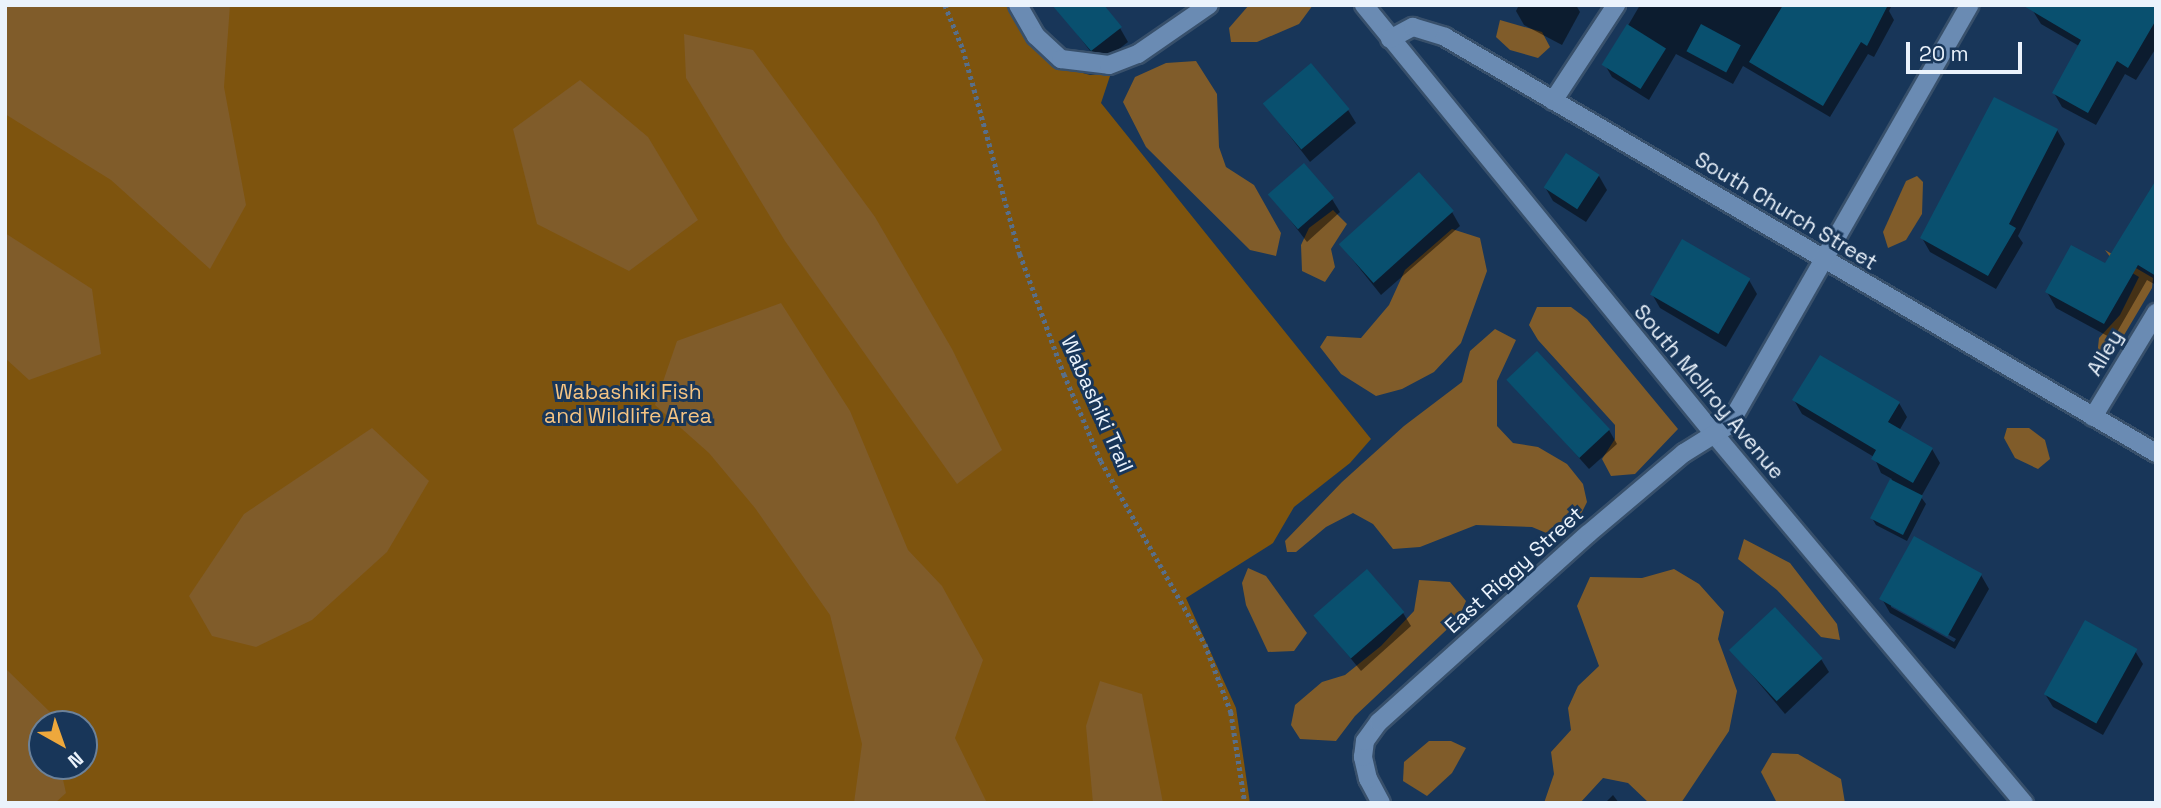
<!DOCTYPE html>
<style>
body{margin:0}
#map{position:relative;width:2161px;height:808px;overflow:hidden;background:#183659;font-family:"Space Grotesk",sans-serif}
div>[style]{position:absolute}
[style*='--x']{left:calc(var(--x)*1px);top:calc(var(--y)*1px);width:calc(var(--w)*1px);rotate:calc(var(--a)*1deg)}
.green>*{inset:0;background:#7e540e}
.forest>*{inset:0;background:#805c2a}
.shadow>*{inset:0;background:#0007}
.building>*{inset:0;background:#09506f;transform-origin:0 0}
.path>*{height:4.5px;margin-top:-2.25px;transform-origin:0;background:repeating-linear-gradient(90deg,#586f8a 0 3.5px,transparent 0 7px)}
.roads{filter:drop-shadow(2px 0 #38506b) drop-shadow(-2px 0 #38506b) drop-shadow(0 2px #38506b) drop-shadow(0 -2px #38506b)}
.lane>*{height:18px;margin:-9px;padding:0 9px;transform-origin:9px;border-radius:9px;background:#6a8bb3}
.street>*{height:18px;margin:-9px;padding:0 9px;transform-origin:9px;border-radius:9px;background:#6a8bb3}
span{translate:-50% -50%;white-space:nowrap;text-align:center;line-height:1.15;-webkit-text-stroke:6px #183659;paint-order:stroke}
.street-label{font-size:21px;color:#ebf3fc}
.park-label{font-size:21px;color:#f5c483}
.frame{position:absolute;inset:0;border:7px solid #ebf3fc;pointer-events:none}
.north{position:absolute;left:28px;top:710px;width:70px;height:70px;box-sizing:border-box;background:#183659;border:2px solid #6c829a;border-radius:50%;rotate:140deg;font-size:19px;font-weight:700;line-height:28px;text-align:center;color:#ebf3fc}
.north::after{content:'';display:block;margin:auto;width:24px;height:32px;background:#eea83c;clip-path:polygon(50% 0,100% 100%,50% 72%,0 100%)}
.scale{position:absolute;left:1906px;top:42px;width:116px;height:32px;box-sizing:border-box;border:4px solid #ebf3fc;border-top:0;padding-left:9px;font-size:21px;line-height:24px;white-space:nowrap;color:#ebf3fc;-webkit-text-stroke:5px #183659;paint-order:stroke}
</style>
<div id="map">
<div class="green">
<i style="clip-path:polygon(evenodd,5px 5px,1011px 5px,1054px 65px,1090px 75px,1111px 73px,1101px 103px,1371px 439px,1350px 463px,1294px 507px,1273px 543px,1186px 598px,1236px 708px,1250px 803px,5px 803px,5px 5px,42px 724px,84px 724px,84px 766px,42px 766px,42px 724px)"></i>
</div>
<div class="forest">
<i style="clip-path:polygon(5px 5px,230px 5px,224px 87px,246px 205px,210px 269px,111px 180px,5px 114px)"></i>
<i style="clip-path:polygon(1249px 5px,1313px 5px,1299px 24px,1257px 42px,1231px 42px,1229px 28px)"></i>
<i style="clip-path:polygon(1500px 20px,1542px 32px,1550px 47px,1538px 58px,1510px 50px,1496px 37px)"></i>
<i style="clip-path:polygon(684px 34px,753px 50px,875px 217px,952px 349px,1002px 450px,957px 484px,785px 241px,686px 78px)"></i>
<i style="clip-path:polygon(1196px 61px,1217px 94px,1219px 147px,1226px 167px,1254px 185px,1281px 233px,1276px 256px,1250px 250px,1146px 147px,1123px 102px,1135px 77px,1166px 63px)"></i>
<i style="clip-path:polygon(580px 80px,648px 137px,698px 220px,629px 271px,537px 224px,513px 129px)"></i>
<i style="clip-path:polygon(1917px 176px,1923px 182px,1922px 214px,1906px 240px,1888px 248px,1883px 232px,1906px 181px)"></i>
<i style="clip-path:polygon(1333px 210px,1347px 224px,1331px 249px,1335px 267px,1325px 282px,1302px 271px,1301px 245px,1309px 228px)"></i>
<i style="clip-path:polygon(1452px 229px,1480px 238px,1487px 271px,1461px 343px,1434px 372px,1402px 389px,1376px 396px,1341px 374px,1320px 347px,1327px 336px,1361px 338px,1389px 305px,1405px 270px)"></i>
<i style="clip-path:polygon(5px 233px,92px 289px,101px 354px,29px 380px,5px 358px)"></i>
<i style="clip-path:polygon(2105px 250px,2153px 278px,2152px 288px,2114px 352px,2097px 357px,2099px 338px,2120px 315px,2139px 277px,2114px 262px)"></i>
<i style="clip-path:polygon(781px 303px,850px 411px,908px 550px,942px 586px,983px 660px,955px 738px,987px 803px,854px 803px,862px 744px,830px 615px,755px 508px,709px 453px,655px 405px,677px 341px)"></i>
<i style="clip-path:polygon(1537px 307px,1571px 307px,1587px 319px,1678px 429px,1635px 474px,1611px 476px,1602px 459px,1615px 439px,1615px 425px,1538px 340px,1529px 325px)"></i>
<i style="clip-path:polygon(1495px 329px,1516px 340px,1497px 381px,1497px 426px,1513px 443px,1538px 447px,1567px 464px,1583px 484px,1587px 502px,1578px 520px,1556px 537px,1532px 527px,1476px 525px,1420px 547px,1393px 549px,1373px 524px,1353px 513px,1326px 527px,1296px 552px,1287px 552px,1285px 541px,1342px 482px,1404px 426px,1462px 382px,1470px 351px)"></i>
<i style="clip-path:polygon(372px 428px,429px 481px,387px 552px,312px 620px,256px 647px,212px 636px,189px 596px,244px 514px)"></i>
<i style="clip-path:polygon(2007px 428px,2029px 428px,2045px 440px,2050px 459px,2038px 469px,2015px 458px,2004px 438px)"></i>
<i style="clip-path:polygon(1744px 539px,1790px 563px,1837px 624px,1840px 640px,1821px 637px,1777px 590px,1738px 559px)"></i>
<i style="clip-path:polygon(1248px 568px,1266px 576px,1307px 633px,1294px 651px,1268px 652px,1246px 605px,1242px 583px)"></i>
<i style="clip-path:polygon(1674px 569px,1699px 584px,1724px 612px,1718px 639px,1737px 691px,1729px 731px,1681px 803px,1649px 803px,1628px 783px,1603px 778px,1580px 803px,1544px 803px,1554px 774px,1551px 752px,1571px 730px,1568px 708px,1578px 686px,1599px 666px,1577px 606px,1590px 577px,1642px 578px)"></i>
<i style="clip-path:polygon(1419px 580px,1450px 582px,1466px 601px,1458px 619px,1355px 716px,1336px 741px,1300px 739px,1291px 725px,1295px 705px,1322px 682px,1345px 675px,1381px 646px,1414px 611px)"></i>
<i style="clip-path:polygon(5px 668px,50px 712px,52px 724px,42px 724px,42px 766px,60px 766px,66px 793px,55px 803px,5px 803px)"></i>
<i style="clip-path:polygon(1100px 681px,1142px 694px,1163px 803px,1093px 803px,1086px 726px)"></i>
<i style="clip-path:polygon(1429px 741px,1451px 741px,1466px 748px,1452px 773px,1427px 796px,1403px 781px,1404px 762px)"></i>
<i style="clip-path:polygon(1772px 753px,1798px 754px,1841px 779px,1845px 803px,1777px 803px,1761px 772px)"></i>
</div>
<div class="shadow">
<i style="clip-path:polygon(1519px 5px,1576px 5px,1580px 12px,1562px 45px,1524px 25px,1516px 11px)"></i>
<i style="clip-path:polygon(1640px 5px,1892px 5px,1889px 11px,1894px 20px,1874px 57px,1868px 54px,1830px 117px,1743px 66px,1733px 84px,1676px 54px,1649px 100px,1612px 77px,1605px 65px)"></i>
<i style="clip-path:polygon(2156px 5px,2156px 48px,2136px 80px,2125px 74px,2096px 125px,2062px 107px,2054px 93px,2079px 46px,2041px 24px,2033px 11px)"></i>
<i style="clip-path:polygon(1059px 10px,1120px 28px,1128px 42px,1100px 64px)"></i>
<i style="clip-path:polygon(1265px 104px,1348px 110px,1356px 123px,1310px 162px)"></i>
<i style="clip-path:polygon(2057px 130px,2065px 144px,2018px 236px,2023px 243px,1996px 289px,1930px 252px,1922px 238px)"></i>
<i style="clip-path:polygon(1599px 176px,1607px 190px,1586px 222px,1553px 201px,1545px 187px)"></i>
<i style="clip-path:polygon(2156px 183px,2156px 285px,2147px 280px,2113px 339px,2056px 308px,2047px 292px,2106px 265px)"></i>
<i style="clip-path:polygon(1271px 195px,1332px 199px,1340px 212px,1307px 242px)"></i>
<i style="clip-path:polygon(1452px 212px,1460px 226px,1381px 295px,1340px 244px)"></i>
<i style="clip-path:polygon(1749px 280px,1757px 294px,1726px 347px,1660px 308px,1652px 294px)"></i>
<i style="clip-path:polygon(1509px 379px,1609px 430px,1617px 444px,1589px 469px)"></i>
<i style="clip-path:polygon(1794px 400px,1899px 403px,1907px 417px,1899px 431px,1932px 449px,1940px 463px,1921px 497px,1926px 504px,1907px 541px,1876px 525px,1872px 518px,1892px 479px,1881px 473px,1874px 457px,1802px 414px)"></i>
<i style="clip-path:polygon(evenodd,1981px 575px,1989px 589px,1955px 649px,1890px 613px,1882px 599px,1981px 575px,1891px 603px,1956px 639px,1954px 642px,1891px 607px,1891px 603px)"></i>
<i style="clip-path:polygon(1403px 613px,1411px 626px,1361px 671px,1316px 616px)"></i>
<i style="clip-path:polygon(1731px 650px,1821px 659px,1829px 672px,1785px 714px)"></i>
<i style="clip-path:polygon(2135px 651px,2143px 664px,2103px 735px,2053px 707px,2045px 694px)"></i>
<i style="clip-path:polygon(1613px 795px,1619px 803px,1605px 803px)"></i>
</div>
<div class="building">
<i style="clip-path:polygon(1052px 5px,1104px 5px,1122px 27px,1091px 51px)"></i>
<i style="clip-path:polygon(1783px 5px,1888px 5px,1867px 46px,1861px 42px,1823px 106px,1749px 62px)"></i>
<i style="clip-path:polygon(2022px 5px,2156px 5px,2156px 20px,2128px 68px,2117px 61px,2088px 113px,2052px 93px,2081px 40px)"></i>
<i style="left:1627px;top:24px;width:46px;height:48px;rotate:32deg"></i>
<i style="left:1701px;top:24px;width:45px;height:31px;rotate:28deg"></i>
<i style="left:1311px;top:63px;width:60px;height:63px;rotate:50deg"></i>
<i style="clip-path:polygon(1994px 97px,2058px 129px,2009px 224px,2016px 228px,1988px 276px,1920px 238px)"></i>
<i style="left:1566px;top:153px;width:40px;height:41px;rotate:33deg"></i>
<i style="left:1304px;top:163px;width:46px;height:48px;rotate:49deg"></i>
<i style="left:1419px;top:172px;width:52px;height:108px;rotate:48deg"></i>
<i style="clip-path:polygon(2156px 180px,2156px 276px,2138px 265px,2104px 324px,2045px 292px,2071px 245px,2105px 263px)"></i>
<i style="left:1682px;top:239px;width:79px;height:64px;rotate:30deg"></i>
<i style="left:1537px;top:351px;width:107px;height:42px;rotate:47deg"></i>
<i style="clip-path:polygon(1820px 355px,1900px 402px,1888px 422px,1933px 448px,1913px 483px,1871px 459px,1876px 450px,1792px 400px)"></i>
<i style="left:1890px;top:479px;width:37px;height:44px;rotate:27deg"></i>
<i style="left:1914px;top:536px;width:78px;height:72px;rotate:29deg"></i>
<i style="left:1367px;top:569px;width:57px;height:71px;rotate:49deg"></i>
<i style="left:1775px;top:607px;width:70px;height:63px;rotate:47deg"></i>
<i style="left:2085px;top:620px;width:60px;height:85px;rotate:29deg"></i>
</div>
<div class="path">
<i style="--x:945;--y:5;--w:48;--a:67.8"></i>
<i style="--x:963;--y:49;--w:213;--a:74.5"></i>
<i style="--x:1020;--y:254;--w:128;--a:69.9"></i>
<i style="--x:1064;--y:374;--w:95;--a:67"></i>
<i style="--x:1101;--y:461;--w:210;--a:60.4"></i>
<i style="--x:1205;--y:644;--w:73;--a:69.1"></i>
<i style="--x:1231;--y:712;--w:92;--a:81.3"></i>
</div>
<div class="roads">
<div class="lane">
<i style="--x:1018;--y:5;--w:36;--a:60"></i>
<i style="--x:1036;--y:36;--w:34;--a:43"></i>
<i style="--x:1061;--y:59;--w:48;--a:7.1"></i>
<i style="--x:1109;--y:65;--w:31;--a:-21"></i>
<i style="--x:1138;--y:54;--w:86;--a:-34.6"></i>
<i style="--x:1553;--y:101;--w:115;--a:-56.7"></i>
<i style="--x:2093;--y:417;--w:122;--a:-58.8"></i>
</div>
<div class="street">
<i style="--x:1364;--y:5;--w:555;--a:50.78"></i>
<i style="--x:1715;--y:435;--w:481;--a:50"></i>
<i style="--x:1390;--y:39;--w:26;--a:-28"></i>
<i style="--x:1413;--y:27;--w:34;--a:17"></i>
<i style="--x:1445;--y:37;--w:824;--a:30.33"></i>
<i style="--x:1381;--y:803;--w:27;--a:-118"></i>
<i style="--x:1368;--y:779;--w:23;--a:-103"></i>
<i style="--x:1363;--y:757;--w:16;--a:-83"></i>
<i style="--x:1365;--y:741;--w:24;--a:-54"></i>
<i style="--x:1379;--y:722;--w:281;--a:-42"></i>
<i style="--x:1588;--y:534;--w:126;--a:-40.2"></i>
<i style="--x:1684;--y:453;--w:53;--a:-31.9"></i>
<i style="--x:1729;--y:425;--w:484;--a:-60.2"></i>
</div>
</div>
<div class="street-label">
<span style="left:1786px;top:211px;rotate:31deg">South Church Street</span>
<span style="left:2105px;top:353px;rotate:-59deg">Alley</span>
<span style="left:1709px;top:392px;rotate:50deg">South McIlroy Avenue</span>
<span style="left:1097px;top:404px;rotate:66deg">Wabashiki Trail</span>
<span style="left:1514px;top:570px;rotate:-42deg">East Riggy Street</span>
</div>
<div class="park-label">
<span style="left:628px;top:404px">Wabashiki Fish<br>and Wildlife Area</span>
</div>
<div class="frame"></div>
<div class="north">N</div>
<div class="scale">20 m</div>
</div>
